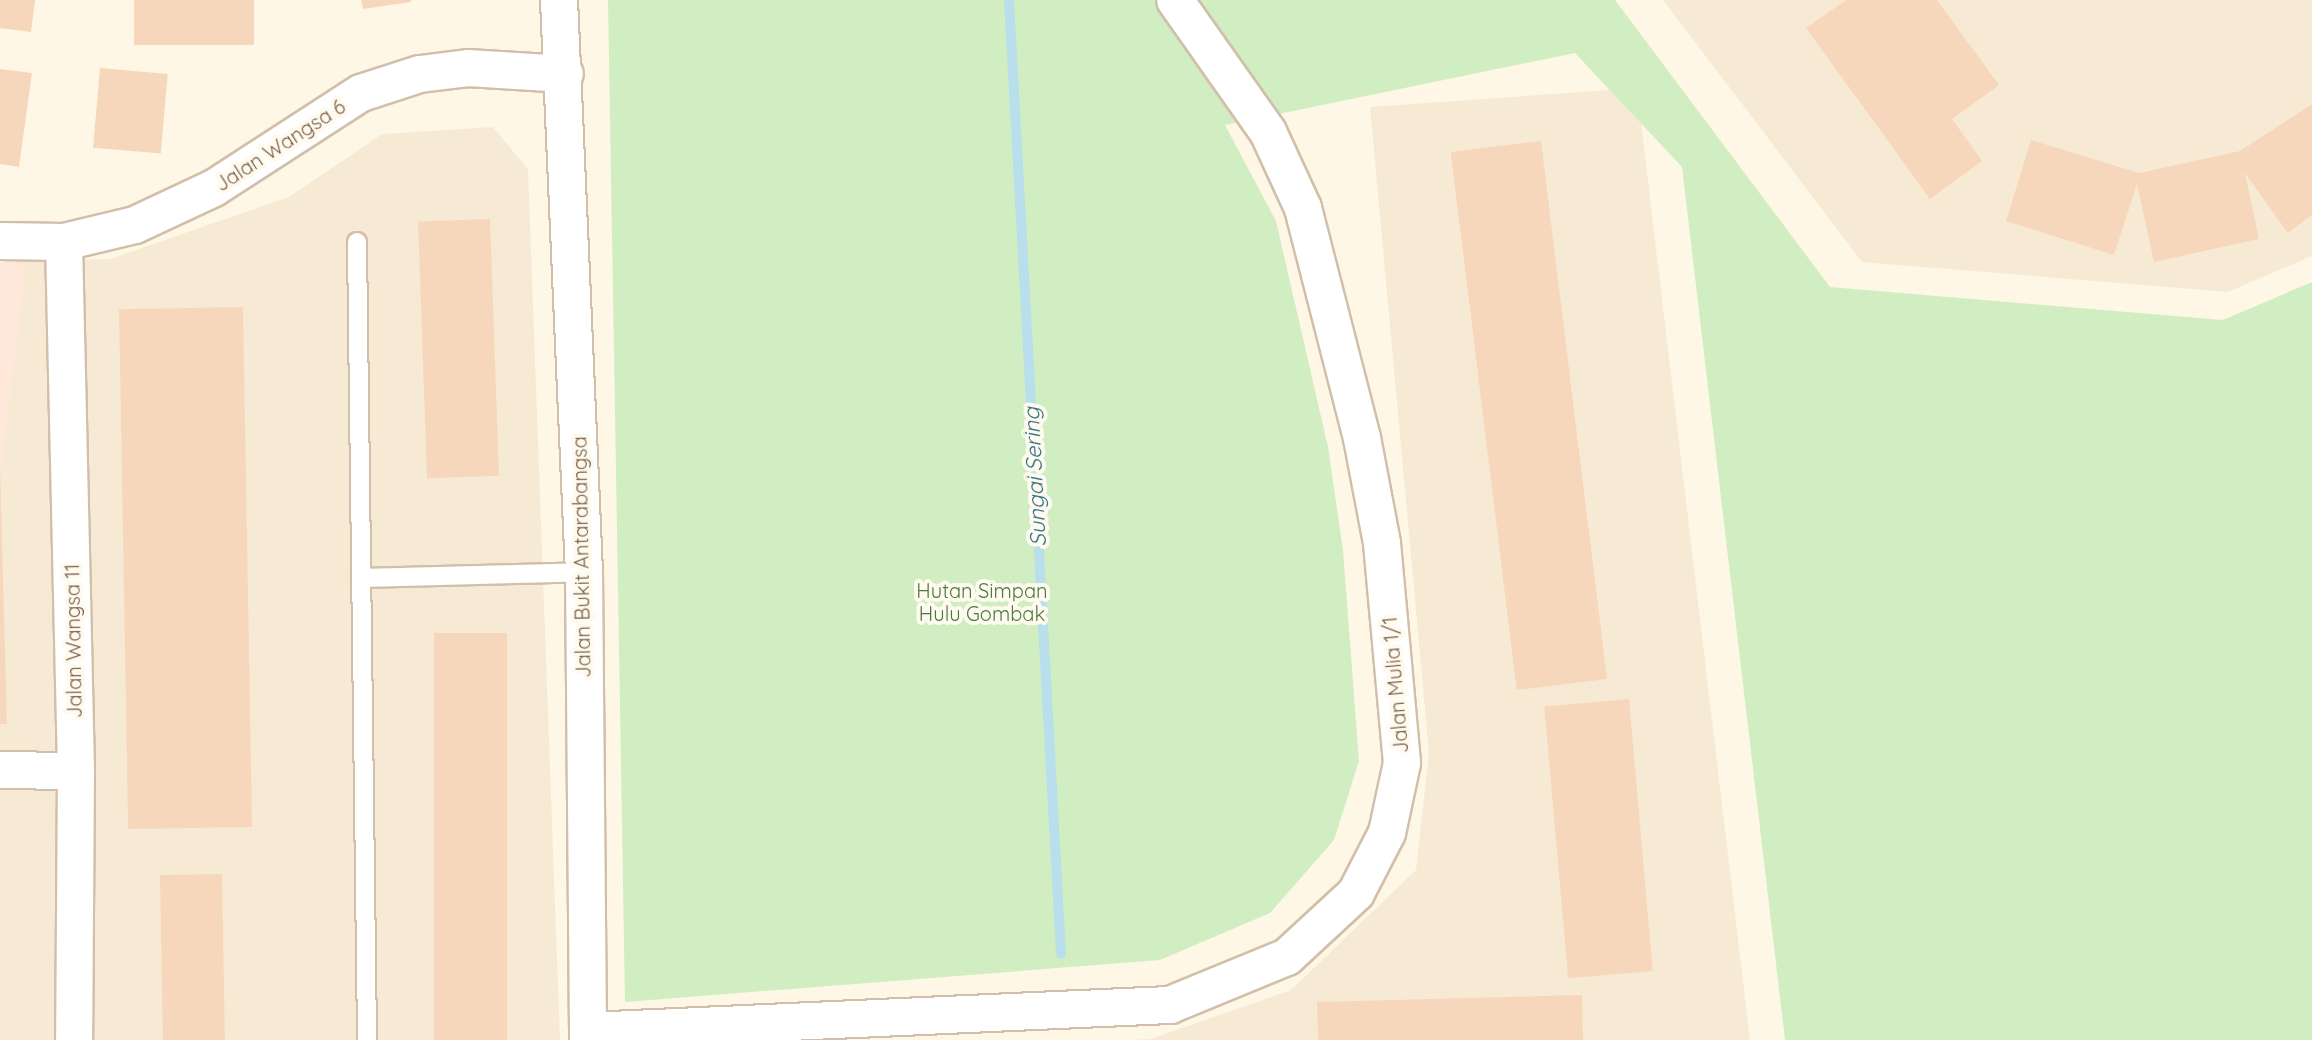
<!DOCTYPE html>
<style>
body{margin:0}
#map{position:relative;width:2312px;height:1040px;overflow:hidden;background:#fef7e6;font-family:Quicksand,sans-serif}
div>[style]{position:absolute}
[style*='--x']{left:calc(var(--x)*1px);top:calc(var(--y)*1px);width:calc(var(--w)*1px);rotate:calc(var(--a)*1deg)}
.residential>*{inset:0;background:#f7ead4}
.commercial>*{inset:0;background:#ffe8da;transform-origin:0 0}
.green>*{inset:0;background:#d1eec2}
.stream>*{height:10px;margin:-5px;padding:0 5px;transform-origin:5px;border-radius:5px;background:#b8dfeb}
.building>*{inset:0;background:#f7d7bb;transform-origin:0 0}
.roads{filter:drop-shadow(2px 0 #d2bfaa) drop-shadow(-2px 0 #d2bfaa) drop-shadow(0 2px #d2bfaa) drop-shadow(0 -2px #d2bfaa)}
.service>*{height:18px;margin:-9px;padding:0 9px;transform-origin:9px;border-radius:9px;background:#fff}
.minor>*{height:36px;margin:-18px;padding:0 18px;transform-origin:18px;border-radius:18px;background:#fff}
span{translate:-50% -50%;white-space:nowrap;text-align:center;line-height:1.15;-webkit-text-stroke:8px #fffaef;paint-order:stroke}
.street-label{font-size:20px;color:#7b5e47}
.park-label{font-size:20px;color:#497c3c}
.water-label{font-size:22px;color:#3b7689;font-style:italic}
</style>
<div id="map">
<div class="residential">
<i style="clip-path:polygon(1663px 0,2312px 0,2312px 256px,2228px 292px,1862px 262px)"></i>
<i style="clip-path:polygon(1637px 88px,1750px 1040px,1131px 1040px,1151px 1039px,1291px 990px,1416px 870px,1429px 753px,1370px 107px)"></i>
<i style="clip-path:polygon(493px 127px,528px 169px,560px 1040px,0 1040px,0 262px,110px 259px,289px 197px,382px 134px)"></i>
</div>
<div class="commercial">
<i style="left:0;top:262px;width:26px;height:549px;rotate:7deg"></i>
</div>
<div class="green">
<i style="clip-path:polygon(608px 0,1615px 0,1830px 287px,2223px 320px,2312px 282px,2312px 1040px,1785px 1040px,1682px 167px,1575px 53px,1225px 125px,1276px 221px,1328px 447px,1343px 550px,1359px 761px,1334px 840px,1270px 913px,1160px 960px,625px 1002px)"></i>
</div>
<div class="stream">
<i style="--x:1009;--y:0;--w:955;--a:86.88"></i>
</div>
<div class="building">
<i style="clip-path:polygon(0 0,35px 0,31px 32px,0 28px)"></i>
<i style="left:134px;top:0;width:120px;height:45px"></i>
<i style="clip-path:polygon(361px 0,411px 0,411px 2px,363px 9px)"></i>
<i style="clip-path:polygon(1846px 0,1937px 0,1999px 85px,1952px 119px,1982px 161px,1930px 199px,1806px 28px)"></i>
<i style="left:100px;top:68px;width:68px;height:80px;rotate:5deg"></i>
<i style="clip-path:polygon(0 69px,32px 73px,19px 167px,0 164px)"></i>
<i style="clip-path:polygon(2312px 104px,2312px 215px,2288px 233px,2245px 173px,2259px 239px,2154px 262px,2137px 184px,2114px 255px,2006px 221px,2031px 140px,2139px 173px,2240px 151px)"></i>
<i style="left:1541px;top:141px;width:542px;height:91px;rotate:83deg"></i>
<i style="left:490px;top:219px;width:257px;height:72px;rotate:88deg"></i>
<i style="left:243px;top:307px;width:520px;height:124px;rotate:89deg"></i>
<i style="clip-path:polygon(0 465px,7px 724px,0 724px)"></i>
<i style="left:507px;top:633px;width:407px;height:73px;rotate:90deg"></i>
<i style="left:1629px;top:699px;width:273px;height:85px;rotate:85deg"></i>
<i style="left:222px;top:874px;width:166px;height:62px;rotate:89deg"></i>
<i style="clip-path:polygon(1582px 995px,1583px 1040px,1318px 1040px,1317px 1002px)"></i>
</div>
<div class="roads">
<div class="service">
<i style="--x:357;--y:242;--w:798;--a:89.28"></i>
<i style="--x:361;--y:578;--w:223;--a:-1.5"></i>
</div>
<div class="minor">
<i style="--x:559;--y:0;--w:573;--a:87.5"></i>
<i style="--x:584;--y:572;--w:468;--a:89.5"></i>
<i style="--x:0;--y:241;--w:64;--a:0.9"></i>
<i style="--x:64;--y:242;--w:73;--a:-13.5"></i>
<i style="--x:135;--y:225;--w:87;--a:-25.1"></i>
<i style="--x:214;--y:188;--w:175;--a:-32.9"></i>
<i style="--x:361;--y:93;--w:62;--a:-17.9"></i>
<i style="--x:420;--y:74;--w:48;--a:-7.1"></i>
<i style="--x:468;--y:68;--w:97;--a:3.5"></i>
<i style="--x:64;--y:242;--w:529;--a:88.7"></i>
<i style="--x:76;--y:771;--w:269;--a:90.4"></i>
<i style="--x:0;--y:770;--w:76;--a:0.8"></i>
<i style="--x:588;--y:1031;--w:583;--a:-2.56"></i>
<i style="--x:1170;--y:1005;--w:126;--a:-22.3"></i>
<i style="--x:1287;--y:957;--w:94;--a:-42.8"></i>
<i style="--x:1356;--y:893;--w:68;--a:-62.7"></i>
<i style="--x:1387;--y:833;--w:72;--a:-77.9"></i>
<i style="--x:1402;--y:763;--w:221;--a:-95.2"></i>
<i style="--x:1382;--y:543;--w:107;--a:-100.8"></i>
<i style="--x:1362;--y:438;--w:237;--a:-104.4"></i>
<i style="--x:1303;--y:208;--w:84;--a:-114.7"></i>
<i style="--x:1268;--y:132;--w:161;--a:-125.2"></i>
</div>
</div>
<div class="street-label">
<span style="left:280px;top:145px;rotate:-33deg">Jalan Wangsa 6</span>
<span style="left:581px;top:557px;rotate:-91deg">Jalan Bukit Antarabangsa</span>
<span style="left:73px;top:641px;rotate:-91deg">Jalan Wangsa 11</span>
<span style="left:1395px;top:685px;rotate:-95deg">Jalan Mulia 1/1</span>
</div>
<div class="park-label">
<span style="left:982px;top:602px">Hutan Simpan<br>Hulu Gombak</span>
</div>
<div class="water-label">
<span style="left:1035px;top:477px;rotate:-93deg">Sungai Sering</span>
</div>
</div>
